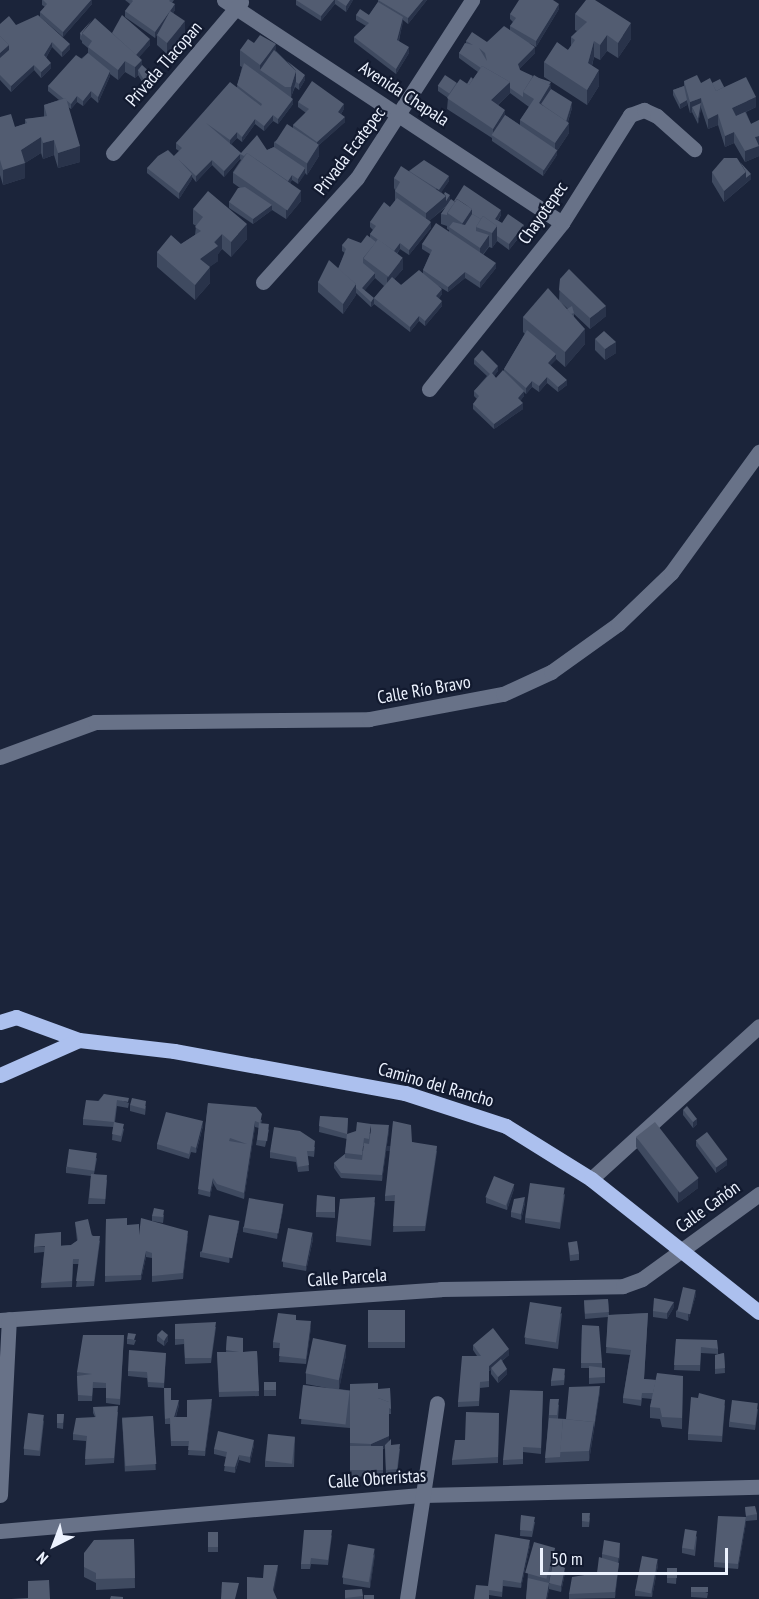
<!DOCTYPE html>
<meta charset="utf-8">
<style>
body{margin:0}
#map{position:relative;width:759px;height:1599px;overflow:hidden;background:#1b243a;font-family:"PT Sans Narrow",sans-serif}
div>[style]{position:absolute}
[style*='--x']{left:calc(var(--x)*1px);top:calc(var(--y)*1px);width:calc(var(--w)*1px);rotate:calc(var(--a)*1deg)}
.minor>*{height:15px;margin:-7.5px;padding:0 7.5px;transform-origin:7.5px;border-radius:7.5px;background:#687288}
.major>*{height:15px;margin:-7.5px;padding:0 7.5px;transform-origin:7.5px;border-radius:7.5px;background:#acc0ee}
.wall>*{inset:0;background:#3f4a60;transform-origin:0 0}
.shaded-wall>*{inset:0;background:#29334a;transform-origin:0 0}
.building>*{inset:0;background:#525c71;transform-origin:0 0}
span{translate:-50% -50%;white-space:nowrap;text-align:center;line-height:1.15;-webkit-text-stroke:4.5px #121a2f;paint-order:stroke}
.street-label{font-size:18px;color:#ecf2fe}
.north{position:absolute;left:24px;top:1515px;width:60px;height:60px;-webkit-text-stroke:4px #121a2f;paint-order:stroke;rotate:222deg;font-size:16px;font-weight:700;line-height:24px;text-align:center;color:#ecf2fe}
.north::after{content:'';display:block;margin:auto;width:21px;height:27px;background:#ecf2fe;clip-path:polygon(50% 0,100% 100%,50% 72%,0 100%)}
.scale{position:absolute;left:540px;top:1548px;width:188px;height:27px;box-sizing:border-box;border:3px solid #ecf2fe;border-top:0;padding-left:8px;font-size:18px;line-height:21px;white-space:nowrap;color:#ecf2fe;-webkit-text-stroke:4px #121a2f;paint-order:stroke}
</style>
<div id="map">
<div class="minor">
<i style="--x:224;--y:0;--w:405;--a:33.4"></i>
<i style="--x:113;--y:153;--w:198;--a:-49.7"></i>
<i style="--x:263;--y:282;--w:140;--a:-47.9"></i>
<i style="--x:357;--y:178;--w:212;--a:-57.1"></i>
<i style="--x:429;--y:389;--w:213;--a:-51.3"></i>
<i style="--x:562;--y:223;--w:128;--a:-57.8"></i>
<i style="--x:630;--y:115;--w:15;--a:-20"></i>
<i style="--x:644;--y:110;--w:14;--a:25"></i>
<i style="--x:657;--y:116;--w:50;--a:41.7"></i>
<i style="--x:0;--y:757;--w:101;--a:-20.2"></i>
<i style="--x:95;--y:722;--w:274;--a:-0.6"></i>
<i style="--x:369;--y:719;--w:136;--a:-10.6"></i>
<i style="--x:503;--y:694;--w:53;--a:-24.6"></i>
<i style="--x:551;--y:672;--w:82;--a:-35.6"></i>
<i style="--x:618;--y:624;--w:74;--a:-43.9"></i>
<i style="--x:671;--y:573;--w:150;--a:-54"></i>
<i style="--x:591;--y:1179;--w:227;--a:-42.3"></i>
<i style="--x:0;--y:1320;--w:442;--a:-4"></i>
<i style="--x:441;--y:1289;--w:182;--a:-0.9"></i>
<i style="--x:623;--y:1286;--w:20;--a:-20"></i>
<i style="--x:642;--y:1279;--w:145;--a:-36"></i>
<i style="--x:0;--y:1495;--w:176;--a:-87.1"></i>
<i style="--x:0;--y:1531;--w:425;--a:-4.9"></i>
<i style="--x:423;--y:1495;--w:336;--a:-1.4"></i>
<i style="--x:407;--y:1599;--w:198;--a:-81.3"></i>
</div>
<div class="major">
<i style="--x:0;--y:1022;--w:17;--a:-17"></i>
<i style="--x:16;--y:1017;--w:67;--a:20.1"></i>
<i style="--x:79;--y:1040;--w:96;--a:6.6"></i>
<i style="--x:174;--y:1051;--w:235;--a:10.3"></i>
<i style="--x:405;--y:1093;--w:106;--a:18.1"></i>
<i style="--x:506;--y:1126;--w:100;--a:31.9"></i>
<i style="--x:591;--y:1179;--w:214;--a:38.4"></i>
<i style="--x:0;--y:1075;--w:86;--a:-23.9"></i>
</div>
<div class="wall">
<i style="clip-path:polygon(42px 0,92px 0,92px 4px,63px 37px,40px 17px,40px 12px,45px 7px,42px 5px)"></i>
<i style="clip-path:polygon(125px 0,174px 0,172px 3px,175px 10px,173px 13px,185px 32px,167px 54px,157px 45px,157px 35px,155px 38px,125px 17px,125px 11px,130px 4px)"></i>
<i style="clip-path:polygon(296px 0,353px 0,346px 12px,335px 4px,321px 21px,296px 5px)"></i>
<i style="clip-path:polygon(378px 0,427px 0,408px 24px,403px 20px,399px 41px,409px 53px,396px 74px,354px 42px,354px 37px,366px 26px,356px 20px,356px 15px,369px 15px,378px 2px)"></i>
<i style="clip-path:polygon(evenodd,559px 9px,536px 47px,529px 43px,535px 53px,519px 69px,520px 70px,551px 88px,550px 90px,572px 108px,568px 122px,569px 133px,557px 151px,557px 155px,543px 176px,492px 141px,492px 138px,447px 109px,448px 98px,438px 91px,438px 86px,457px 83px,467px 84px,473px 79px,478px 72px,459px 58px,459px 53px,466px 44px,466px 41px,487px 42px,510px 30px,510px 26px,513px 22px,510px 19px,510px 14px,559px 9px,510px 93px,529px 107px,520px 120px,520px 125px,505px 115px,498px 105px,510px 93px)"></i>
<i style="clip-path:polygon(575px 14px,631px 39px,618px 58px,607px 51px,600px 60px,594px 57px,592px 66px,599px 86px,587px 105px,544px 77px,544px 62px,568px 50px,571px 46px,571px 37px,577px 31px,575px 30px)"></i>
<i style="clip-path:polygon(0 24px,16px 25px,70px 49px,62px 57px,52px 47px,46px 58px,51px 68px,41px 78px,34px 70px,11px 92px,0 80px)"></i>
<i style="clip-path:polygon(80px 33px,112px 33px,150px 45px,139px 57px,142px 65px,151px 78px,144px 85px,138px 75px,135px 78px,125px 72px,118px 80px,110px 74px,110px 76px,98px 103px,91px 97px,83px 106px,77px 102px,71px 109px,68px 107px,80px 162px,58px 168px,54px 155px,43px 159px,41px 153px,25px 163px,25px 178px,3px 185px,0 175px,0 117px,15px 127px,25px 124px,25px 119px,44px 117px,44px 105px,59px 100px,48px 91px,48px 86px,88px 53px,88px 48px,82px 43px,82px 41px,80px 39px)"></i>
<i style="clip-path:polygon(254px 43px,276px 51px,305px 80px,299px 90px,295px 87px,291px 97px,293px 104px,278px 124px,273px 121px,264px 131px,255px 124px,242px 142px,237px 138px,231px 144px,241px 153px,267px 150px,274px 147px,274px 142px,293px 128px,293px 125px,306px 113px,298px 107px,298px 102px,344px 109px,341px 114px,345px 122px,319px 145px,319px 156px,307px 175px,305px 173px,298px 184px,292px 180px,290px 183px,301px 201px,286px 219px,272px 210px,253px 224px,229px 208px,229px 202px,240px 188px,233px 183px,233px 172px,241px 160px,240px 159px,224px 177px,212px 165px,196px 182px,192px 177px,192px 179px,179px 199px,147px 173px,147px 168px,174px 156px,179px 151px,176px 149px,176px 143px,237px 87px,242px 67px,240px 66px,240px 50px)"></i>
<i style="clip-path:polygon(684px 81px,701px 83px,712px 83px,724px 87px,756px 107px,746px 112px,751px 124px,759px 120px,759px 156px,745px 162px,734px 143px,725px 147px,718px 125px,708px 129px,701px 108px,698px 124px,692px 112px,690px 113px,687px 102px,687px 105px,680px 109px,673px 95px,673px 90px,684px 86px)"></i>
<i style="clip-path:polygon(evenodd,409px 171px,449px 181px,441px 192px,450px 201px,501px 215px,498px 221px,502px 223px,524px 231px,509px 250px,497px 241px,492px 248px,489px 247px,483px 255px,496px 268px,480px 288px,465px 278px,448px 292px,438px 286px,442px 294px,439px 298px,442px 306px,425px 326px,419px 321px,410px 332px,374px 304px,374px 298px,384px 286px,375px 278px,364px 290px,374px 304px,371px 307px,356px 293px,356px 295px,343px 314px,318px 292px,318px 282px,338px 269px,345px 253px,342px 251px,342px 245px,361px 243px,370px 238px,370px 234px,373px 230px,370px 227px,370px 222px,390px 207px,395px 201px,395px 190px,394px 188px,394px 178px,409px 171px,446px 207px,441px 214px,441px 224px,447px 226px,447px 229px,449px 230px,449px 232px,422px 244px,422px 249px,430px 254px,423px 270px,423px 273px,401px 285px,394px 279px,403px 269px,397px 254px,400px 249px,409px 255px,431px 228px,429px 221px,446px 207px)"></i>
<i style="clip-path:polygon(712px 172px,751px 179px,724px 202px,712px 182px)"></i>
<i style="clip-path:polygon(193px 209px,247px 239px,231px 257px,222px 249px,218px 254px,218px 261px,209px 267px,210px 283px,195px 300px,157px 267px,157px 252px,181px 244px,195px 235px,196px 226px,193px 224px)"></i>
<i style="clip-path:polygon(560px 279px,606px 316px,590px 329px,574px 314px,574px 317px,585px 344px,565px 367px,556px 359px,550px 365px,567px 385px,558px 392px,547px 383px,539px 392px,532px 387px,526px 394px,524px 392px,524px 396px,520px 401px,523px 409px,494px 429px,473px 409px,473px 404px,477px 399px,474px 396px,474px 391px,487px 376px,474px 364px,474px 359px,498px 371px,494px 376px,496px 378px,504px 371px,504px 369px,525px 334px,523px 332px,523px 317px,568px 309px,559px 301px)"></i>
<i style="clip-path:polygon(595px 339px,616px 353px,605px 360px,595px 350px)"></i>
<i style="clip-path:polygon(104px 1094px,129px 1103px,128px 1108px,117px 1106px,115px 1122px,124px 1129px,121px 1142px,112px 1140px,113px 1127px,83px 1125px,83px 1119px)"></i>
<i style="clip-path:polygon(208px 1103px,262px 1120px,261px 1124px,269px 1130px,265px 1147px,256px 1145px,259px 1128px,255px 1127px,244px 1199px,217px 1190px,213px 1183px,210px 1197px,198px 1194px)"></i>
<i style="clip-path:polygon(130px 1105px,146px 1106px,145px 1115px,130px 1111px)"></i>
<i style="clip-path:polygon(683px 1110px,697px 1124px,693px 1128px,683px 1115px)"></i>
<i style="clip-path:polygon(320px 1116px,348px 1118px,347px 1138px,389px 1130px,382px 1181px,341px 1178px,334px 1168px,334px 1163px,345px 1154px,347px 1139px,319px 1132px)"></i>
<i style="clip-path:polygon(203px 1126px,196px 1153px,191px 1152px,189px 1159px,157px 1149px,157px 1144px)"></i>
<i style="clip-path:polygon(636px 1137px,698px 1188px,678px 1203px,636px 1147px)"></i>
<i style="clip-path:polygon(696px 1141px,727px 1165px,716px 1173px,696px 1146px)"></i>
<i style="clip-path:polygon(412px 1142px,437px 1151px,425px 1231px,393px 1232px,395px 1201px,385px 1201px,385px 1196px)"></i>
<i style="clip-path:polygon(315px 1147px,314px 1157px,308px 1156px,309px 1171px,298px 1172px,296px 1162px,270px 1158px,270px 1152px)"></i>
<i style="clip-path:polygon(97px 1158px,94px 1174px,107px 1180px,105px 1204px,88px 1204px,91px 1176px,66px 1173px,66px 1167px)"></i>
<i style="clip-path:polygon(514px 1189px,507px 1210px,486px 1203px,486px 1198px)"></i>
<i style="clip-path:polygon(565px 1194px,560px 1229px,525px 1223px,525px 1218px)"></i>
<i style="clip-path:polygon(335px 1197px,335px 1218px,316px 1217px,316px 1212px)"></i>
<i style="clip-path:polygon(375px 1202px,371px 1246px,336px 1242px,336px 1236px)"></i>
<i style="clip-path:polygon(525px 1203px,521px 1220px,511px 1217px,511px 1212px)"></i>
<i style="clip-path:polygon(283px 1210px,277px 1239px,243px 1232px,243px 1227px)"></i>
<i style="clip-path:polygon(164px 1215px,163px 1223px,152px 1221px,152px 1216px)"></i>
<i style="clip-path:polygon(106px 1219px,127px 1225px,139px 1235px,188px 1236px,183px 1279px,152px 1282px,152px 1258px,146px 1257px,141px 1280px,105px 1282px)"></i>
<i style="clip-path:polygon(75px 1222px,100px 1241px,94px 1286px,76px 1287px,79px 1264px,73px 1264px,72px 1287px,41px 1288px,44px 1252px,34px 1253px,34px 1247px,71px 1245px,77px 1241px)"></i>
<i style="clip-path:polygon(239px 1227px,229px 1263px,200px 1257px,200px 1252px)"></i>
<i style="clip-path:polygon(313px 1239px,306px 1271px,283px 1267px,283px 1262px)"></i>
<i style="clip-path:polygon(568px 1242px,579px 1254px,579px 1260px,570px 1261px)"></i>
<i style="clip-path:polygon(696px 1295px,688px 1321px,676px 1317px,676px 1311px)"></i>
<i style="clip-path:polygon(608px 1299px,609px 1315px,648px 1313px,644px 1379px,656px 1380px,683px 1376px,682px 1429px,662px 1427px,660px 1419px,650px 1418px,650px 1407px,652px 1399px,642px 1398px,641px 1406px,623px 1403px,623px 1398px,630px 1355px,606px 1353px,608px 1317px,585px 1319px,584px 1300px)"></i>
<i style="clip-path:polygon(674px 1307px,667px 1319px,653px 1317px,653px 1311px)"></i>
<i style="left:405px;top:1310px;width:38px;height:37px;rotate:90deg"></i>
<i style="clip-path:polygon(562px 1313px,558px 1349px,525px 1344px,525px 1338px)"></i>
<i style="clip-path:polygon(296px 1320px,311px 1327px,306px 1364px,279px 1362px,280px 1348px,273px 1348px,273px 1342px)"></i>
<i style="clip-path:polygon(175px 1324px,216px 1327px,211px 1363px,185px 1364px,184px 1344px,175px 1345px)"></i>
<i style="clip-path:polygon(582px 1325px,602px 1363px,602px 1368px,605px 1368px,605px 1383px,589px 1384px,589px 1368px,581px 1368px)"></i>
<i style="clip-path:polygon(124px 1335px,120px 1405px,106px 1403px,106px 1388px,93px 1388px,92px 1401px,78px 1401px,77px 1372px)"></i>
<i style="clip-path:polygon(157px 1335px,168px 1341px,164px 1346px,157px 1341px)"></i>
<i style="clip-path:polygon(227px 1336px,243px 1352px,257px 1351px,259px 1396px,219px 1397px,217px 1352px,226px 1352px)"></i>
<i style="clip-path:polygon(127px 1339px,136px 1340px,134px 1345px,127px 1344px)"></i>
<i style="clip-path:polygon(676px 1339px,718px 1349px,718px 1354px,701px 1353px,700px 1371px,674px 1370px)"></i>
<i style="clip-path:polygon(473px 1345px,509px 1355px,502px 1361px,507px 1374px,498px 1383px,491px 1374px,491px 1370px,489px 1371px,489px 1387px,480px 1388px,479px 1406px,458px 1407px,458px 1402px,477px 1356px,473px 1350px)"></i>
<i style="clip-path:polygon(166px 1353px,164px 1388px,171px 1400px,179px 1405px,176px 1417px,187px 1417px,212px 1404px,205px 1456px,188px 1455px,189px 1446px,171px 1446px,170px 1424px,165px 1424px,164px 1388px,148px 1387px,147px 1378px,128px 1376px,128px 1371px)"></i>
<i style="clip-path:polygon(724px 1353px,725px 1373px,715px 1374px,715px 1355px)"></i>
<i style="clip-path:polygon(346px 1355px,339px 1389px,378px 1394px,390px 1388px,391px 1414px,389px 1414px,389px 1441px,391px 1445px,400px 1449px,397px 1475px,386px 1475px,385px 1448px,383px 1449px,383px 1476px,350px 1477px,350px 1428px,301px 1424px,303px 1385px,332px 1389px,306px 1384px,306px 1373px)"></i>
<i style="clip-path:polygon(565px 1375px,564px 1385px,551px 1386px,551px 1381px)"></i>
<i style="left:264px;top:1382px;width:12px;height:14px"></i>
<i style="clip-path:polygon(543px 1391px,541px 1454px,523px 1452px,523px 1464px,503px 1465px,503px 1460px)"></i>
<i style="clip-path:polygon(600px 1391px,589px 1461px,545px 1463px,550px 1399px,559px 1405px,558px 1419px,566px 1419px)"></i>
<i style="clip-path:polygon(725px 1405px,722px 1442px,688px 1440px,688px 1434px)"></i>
<i style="clip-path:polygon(93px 1407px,118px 1412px,114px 1463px,85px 1465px,86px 1441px,73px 1440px,73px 1434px,95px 1417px,93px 1413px)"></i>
<i style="clip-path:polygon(758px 1409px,755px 1430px,729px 1427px,729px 1422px)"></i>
<i style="clip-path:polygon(499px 1413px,498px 1463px,452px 1465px,452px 1460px,465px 1440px)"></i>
<i style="clip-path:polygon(57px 1414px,64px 1414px,63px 1429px,57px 1428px)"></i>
<i style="left:153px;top:1416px;width:54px;height:31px;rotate:87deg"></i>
<i style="clip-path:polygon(44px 1420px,40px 1456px,24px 1455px,24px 1449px)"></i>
<i style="clip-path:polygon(295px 1437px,294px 1467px,265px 1467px,265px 1461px)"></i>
<i style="clip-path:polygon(254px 1445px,250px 1463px,239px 1460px,235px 1473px,224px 1471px,226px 1457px,214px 1454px,214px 1449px)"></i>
<i style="clip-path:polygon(745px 1507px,757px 1514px,757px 1520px,746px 1521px,746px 1518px,746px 1523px,738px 1569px,714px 1567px,714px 1562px,746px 1517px)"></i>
<i style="clip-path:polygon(582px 1513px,590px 1518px,589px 1527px,582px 1527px)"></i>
<i style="clip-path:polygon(521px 1515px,535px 1522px,532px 1537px,520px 1536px)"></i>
<i style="left:208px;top:1532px;width:10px;height:20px"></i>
<i style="clip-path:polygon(332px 1535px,328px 1565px,311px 1564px,310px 1569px,301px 1569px,301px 1564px)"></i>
<i style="clip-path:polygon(697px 1536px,695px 1556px,682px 1553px,682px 1548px)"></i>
<i style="clip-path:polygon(134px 1539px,135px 1588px,96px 1590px,96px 1583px,84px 1577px,84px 1553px)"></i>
<i style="clip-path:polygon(530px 1545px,521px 1588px,503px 1586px,502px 1597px,489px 1595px,488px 1586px)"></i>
<i style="clip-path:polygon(620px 1553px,615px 1598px,569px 1599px,569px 1594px,597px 1573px,602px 1558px,602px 1554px)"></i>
<i style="clip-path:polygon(375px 1554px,370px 1588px,343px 1584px,343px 1578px)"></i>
<i style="clip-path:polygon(555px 1559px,555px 1563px,565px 1573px,561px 1592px,549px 1589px,547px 1599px,526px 1599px,528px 1573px)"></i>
<i style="clip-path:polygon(658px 1565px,652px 1597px,635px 1596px,635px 1590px)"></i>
<i style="clip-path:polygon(667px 1568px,677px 1568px,676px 1584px,667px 1583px)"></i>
<i style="clip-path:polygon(691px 1587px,708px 1593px,707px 1598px,691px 1597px)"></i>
<i style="clip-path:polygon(345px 1590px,363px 1596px,363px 1599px,345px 1599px)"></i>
</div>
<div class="shaded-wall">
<i style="clip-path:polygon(91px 0,92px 0,92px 4px,63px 37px,63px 32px)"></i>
<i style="clip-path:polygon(334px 0,335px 0,335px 4px,321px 21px,321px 16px)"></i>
<i style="clip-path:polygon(350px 0,353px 0,346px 12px,346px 6px)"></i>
<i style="clip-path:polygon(423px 0,427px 0,408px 24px,408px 18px)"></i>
<i style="clip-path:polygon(175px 4px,175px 10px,155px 38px,155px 32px)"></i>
<i style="clip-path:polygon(559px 4px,559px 9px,536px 47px,536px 41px)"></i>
<i style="clip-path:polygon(403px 17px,403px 23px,397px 46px,397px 40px)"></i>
<i style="clip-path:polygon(185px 21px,185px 32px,167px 54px,167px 43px)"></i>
<i style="clip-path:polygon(631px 23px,631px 39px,618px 58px,618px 43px)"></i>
<i style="clip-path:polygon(607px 35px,607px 51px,600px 60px,600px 45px)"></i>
<i style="clip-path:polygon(150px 39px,150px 45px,135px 62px,135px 56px)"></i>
<i style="clip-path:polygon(594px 41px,594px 57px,588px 79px,588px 63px)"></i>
<i style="clip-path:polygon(52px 42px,52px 47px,44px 61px,44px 55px)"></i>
<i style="clip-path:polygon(70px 44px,70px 49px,62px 57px,62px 52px)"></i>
<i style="clip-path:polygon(276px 44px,276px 59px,260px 70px,260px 65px)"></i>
<i style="clip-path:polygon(9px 45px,9px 55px,0 64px,0 53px)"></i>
<i style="clip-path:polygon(409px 47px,409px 53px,396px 74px,396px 69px)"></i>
<i style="clip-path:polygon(535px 47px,535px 53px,518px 70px,518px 64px)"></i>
<i style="clip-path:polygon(142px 60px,142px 70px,138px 70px,138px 75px,135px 78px,135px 67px)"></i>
<i style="clip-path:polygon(125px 61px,125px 72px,118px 80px,118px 70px)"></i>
<i style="clip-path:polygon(51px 63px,51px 68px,41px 78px,41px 72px)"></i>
<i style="clip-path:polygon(34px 65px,34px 70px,11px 92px,11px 86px)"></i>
<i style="clip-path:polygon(599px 70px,599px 86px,587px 105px,587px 90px)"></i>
<i style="clip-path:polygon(110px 71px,110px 76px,98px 103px,98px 97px)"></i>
<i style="clip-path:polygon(296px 71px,296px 81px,291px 98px,291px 87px)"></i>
<i style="clip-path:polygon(151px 73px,151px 78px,144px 85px,144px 80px)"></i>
<i style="clip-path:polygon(305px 75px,305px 80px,299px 90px,299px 84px)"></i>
<i style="clip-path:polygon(510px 82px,510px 93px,491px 111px,491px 100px)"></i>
<i style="clip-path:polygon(551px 82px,550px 96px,541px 109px,539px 103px)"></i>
<i style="clip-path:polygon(91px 91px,91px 97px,83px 106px,83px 101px)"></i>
<i style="clip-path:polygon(77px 96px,77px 102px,71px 109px,71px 104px)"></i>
<i style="clip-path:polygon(756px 97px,756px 107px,732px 118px,732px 108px)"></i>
<i style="clip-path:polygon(701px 98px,701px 108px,698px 124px,698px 119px,692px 107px,692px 112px,690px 113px,690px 102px)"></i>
<i style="clip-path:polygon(293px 99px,293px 104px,278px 124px,278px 119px)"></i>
<i style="clip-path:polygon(687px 100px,687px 105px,680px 109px,680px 104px)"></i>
<i style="clip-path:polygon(572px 102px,572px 108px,566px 127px,569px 123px,569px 133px,557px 151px,557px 155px,543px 176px,543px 171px,555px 153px,555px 143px,565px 126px)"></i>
<i style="clip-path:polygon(344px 104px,344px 109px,338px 118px,338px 112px)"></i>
<i style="clip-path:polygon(505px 110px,505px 120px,493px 136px,493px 129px)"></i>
<i style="clip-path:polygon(718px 114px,718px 125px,708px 129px,708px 119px)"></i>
<i style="clip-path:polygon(273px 115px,273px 121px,264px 131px,264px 126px)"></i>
<i style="clip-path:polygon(345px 117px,345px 122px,319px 145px,319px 156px,307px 175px,307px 164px,317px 147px,317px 142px)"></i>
<i style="clip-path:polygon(255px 119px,255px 124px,242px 142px,242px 137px)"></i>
<i style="clip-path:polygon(237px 132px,237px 138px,230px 146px,230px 140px)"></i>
<i style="clip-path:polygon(734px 132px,734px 143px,725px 147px,725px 136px)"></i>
<i style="clip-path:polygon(759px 136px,759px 156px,745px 162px,745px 151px,755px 137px)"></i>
<i style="clip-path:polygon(41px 137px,41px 153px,25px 163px,25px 178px,3px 185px,3px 170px,21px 150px)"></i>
<i style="clip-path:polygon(54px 140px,54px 155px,43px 159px,43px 143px)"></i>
<i style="clip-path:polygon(80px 146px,80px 162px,58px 168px,58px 153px)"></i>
<i style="clip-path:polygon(240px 154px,240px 159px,224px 177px,224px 171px)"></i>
<i style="clip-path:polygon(212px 160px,212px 165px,196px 182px,196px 176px)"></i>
<i style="clip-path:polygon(305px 168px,305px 174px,298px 184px,298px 179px)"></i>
<i style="clip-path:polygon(746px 172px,746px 183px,724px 202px,724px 191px)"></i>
<i style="clip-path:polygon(192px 174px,192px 179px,179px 199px,179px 193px)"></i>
<i style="clip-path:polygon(751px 174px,751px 179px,746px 183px,746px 178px)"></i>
<i style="clip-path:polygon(292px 175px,292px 180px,287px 188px,287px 183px)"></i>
<i style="clip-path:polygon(449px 176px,449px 181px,439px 196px,433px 192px)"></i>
<i style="clip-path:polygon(301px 191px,301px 201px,286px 219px,286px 209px)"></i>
<i style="clip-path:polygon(450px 195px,450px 201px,446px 206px,446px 201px)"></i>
<i style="clip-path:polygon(446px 196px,446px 206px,426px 224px,426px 213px)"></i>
<i style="clip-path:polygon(272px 205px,272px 210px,253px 224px,253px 219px)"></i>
<i style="clip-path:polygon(472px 209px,472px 225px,462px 236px,462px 224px)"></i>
<i style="clip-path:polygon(501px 210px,501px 215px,495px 224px,495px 219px)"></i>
<i style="clip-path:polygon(431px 222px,431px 228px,409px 255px,409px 250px)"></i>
<i style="clip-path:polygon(247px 224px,247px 239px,231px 257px,231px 242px)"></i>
<i style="clip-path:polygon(524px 225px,524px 231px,509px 250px,509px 244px)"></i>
<i style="clip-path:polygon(497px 226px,497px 241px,492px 248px,492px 233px)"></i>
<i style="clip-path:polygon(222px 234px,222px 249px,218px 254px,218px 261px,200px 274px,200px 259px)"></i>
<i style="clip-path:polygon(489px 235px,489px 246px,480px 258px,480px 248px)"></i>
<i style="clip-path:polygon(400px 243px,400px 249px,394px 257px,394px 251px)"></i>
<i style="clip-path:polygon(403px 258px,403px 269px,387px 288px,387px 278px)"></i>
<i style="clip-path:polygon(496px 263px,496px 268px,480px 288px,480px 282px)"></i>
<i style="clip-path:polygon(210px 267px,210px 283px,195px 300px,195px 285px)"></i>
<i style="clip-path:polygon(465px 272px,465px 278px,448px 292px,448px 287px)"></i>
<i style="clip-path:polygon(375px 273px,375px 278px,362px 294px,362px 288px)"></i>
<i style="clip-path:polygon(356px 284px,356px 295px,343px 314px,343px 304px)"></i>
<i style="clip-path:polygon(442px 289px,442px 294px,436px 302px,436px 296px)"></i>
<i style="clip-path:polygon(374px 298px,374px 304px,371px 307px,371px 302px)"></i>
<i style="clip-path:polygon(442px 301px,442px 306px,425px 326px,425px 321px)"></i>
<i style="clip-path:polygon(606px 306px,606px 316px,590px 329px,590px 318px)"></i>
<i style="clip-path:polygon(419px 316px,419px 321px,410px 332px,410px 327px)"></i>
<i style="clip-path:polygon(585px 329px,585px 344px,565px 367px,565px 352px)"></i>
<i style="clip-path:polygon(616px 342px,616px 353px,605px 360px,605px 349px)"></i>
<i style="clip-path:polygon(556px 354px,556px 360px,548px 368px,548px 363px)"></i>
<i style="clip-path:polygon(498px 366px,498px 371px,492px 379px,492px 373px)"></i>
<i style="clip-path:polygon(547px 377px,547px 383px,539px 392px,539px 386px)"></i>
<i style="clip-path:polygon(567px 380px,567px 385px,558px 392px,558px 387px)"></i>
<i style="clip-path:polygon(532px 381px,532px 387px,526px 394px,526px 388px)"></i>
<i style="clip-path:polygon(524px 391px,524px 396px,518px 404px,518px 398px)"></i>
<i style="clip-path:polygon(523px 403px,523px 409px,494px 429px,494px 424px)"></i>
<i style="clip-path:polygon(697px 1119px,697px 1124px,693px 1128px,693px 1122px)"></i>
<i style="clip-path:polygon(203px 1121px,203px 1126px,196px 1153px,196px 1148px)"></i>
<i style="clip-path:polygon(255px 1121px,255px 1127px,244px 1199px,244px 1193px)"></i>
<i style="clip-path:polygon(389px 1125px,389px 1130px,382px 1181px,382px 1175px)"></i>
<i style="left:437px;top:1146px;width:5px;height:81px;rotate:90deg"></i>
<i style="clip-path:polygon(727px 1159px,727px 1165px,716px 1173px,716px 1167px)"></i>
<i style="clip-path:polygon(213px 1178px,213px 1183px,210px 1197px,210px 1192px)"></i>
<i style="clip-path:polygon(698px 1178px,698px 1188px,678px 1203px,678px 1192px)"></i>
<i style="clip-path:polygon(514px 1184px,514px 1189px,507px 1210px,507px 1205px)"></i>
<i style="clip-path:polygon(525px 1197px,525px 1203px,521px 1220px,521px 1214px)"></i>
<i style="clip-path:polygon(283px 1204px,283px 1210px,277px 1239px,277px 1233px)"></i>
<i style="clip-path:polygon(239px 1221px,239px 1227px,229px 1263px,229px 1258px)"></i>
<i style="clip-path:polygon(188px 1231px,188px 1236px,183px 1279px,183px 1273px)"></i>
<i style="clip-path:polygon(313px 1233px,313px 1239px,306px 1271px,306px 1265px)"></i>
<i style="clip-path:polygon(146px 1251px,146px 1257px,141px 1280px,141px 1275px)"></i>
<i style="clip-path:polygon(696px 1290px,696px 1295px,688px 1321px,688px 1315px)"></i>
<i style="clip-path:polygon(674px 1302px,674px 1307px,667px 1319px,667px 1313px)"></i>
<i style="clip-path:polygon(311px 1321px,311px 1327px,306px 1364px,306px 1359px)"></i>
<i style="clip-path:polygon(168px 1335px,168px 1341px,164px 1346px,164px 1341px)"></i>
<i style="clip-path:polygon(346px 1345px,346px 1355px,339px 1390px,339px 1379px)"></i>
<i style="clip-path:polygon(509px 1349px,509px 1355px,489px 1371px,489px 1366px)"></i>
<i style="clip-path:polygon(507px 1369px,507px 1374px,498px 1383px,498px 1377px)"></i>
<i style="clip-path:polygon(600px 1386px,600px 1391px,589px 1461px,589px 1451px)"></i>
<i style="clip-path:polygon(212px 1399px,212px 1404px,205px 1456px,205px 1451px)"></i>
<i style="clip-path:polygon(179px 1400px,179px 1405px,174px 1423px,174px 1417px)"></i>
<i style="clip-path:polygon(389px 1436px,389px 1446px,371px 1454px,371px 1444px)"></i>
<i style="clip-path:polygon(254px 1440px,254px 1445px,250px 1463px,250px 1457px)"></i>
<i style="clip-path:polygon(239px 1455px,239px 1460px,235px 1473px,235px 1467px)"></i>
<i style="clip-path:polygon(746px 1517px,746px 1523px,738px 1569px,738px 1564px)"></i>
<i style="clip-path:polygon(530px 1540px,530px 1545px,521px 1588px,521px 1583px)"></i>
<i style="clip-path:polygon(620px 1543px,620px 1553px,615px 1598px,615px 1592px)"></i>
<i style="clip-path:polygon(555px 1548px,555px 1559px,550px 1584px,549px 1583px,549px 1589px,547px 1599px,546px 1599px)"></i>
<i style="clip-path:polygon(375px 1549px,375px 1554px,370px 1588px,370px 1583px)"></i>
<i style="clip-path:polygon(658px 1559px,658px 1565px,652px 1597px,652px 1591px)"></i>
<i style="clip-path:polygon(278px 1565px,278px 1570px,273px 1596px,273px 1590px)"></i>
<i style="clip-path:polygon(565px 1568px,565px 1573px,561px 1592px,561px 1586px)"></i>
</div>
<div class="building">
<i style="clip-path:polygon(43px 0,91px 0,63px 32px,40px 12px,47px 4px)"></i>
<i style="clip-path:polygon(132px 0,170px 0,169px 1px,175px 4px,155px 32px,125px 11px,133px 1px)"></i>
<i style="clip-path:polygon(296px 0,334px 0,321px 16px)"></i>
<i style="clip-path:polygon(337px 0,350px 0,346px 6px)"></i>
<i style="clip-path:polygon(378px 0,423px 0,408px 18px)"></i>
<i style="clip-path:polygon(519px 0,553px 0,559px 4px,536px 41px,510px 26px,516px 18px,510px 14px)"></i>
<i style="clip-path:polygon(586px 0,595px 0,631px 23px,618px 43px,607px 35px,600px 45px,594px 41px,588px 63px,599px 70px,587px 90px,544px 62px,557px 42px,568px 50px,575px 40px,571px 37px,587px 22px,575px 14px)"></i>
<i style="clip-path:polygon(378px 2px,403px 17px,397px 40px,409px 47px,396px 69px,354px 37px,369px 23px,356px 15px,360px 9px,369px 15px)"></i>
<i style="clip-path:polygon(170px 11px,185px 21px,167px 43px,157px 35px)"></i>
<i style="clip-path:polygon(38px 15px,70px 44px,62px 52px,52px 42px,44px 55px,51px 63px,41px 72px,34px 65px,11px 86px,0 75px,0 58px,9px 50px,9px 45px,0 36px,0 24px,9px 16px,16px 25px)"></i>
<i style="clip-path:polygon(122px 15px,150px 39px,136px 55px,112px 33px)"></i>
<i style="clip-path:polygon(95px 18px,142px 60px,135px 67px,125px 61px,118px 70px,88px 47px,92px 41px,82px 33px)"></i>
<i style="clip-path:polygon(92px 20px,82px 33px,82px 36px,80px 33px)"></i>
<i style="clip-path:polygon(evenodd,504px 26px,535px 47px,518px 64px,520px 70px,533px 76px,523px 92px,523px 97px,510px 88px,510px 82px,482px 66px,481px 68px,459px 53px,465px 43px,473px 45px,466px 41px,472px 32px,487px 42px,504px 26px,479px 48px,485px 53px,487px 61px,479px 48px)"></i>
<i style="clip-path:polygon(260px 35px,276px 44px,260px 65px,240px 50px,248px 39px,254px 43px)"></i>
<i style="clip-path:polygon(0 36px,9px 45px,0 53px)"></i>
<i style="clip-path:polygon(274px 50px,296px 71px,291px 87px,285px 87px,260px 70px)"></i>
<i style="clip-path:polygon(88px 53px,110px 71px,98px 97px,91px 91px,83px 101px,77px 96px,71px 104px,66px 100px,66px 98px,64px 99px,48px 86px,76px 55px,82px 59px)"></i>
<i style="clip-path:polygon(287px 61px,305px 75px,299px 84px,296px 82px,296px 71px)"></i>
<i style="clip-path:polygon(244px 63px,293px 99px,278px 119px,273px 115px,264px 126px,255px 119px,242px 137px,237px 132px,230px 140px,206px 123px,241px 153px,257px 135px,267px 150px,274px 147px,305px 168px,298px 179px,292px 175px,288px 181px,247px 153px,244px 156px,240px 154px,224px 171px,212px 160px,196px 176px,178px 159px,192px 174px,179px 193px,147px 168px,158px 156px,168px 150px,174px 156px,182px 148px,176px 143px,230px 82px,261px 106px,262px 104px,237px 85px)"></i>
<i style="clip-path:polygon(142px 65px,151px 73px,144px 80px,138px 70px)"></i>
<i style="clip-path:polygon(482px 66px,510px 82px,491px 100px,505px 110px,493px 129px,447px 98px,460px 79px,469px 85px)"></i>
<i style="left:445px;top:75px;width:14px;height:13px;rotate:34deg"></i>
<i style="clip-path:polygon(534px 75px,550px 85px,539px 103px,569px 123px,555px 143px,520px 120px,534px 99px,523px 92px)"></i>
<i style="clip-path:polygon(697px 75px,701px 83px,710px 78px,716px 91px,746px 77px,756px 97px,732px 108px,736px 116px,745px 112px,751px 124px,759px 120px,759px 136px,755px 137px,759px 146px,745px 151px,734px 132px,725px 136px,718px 114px,708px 119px,701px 98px,690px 102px,684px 81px)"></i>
<i style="clip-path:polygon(471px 77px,473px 79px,469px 85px,467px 84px)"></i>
<i style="clip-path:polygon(536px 77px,551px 82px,549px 85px)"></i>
<i style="left:720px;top:79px;width:9px;height:9px;rotate:63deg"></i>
<i style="clip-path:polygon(312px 81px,344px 104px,338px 112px,345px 117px,317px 142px,293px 125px,309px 109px,298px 102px)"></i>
<i style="clip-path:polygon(684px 86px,687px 100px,680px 104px,673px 90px)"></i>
<i style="clip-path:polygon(551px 89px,572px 102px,566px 121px,541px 104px)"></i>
<i style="clip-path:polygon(66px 98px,80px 146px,58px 153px,54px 140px,43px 143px,41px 137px,21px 150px,25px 163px,3px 170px,0 160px,0 117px,11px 114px,15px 127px,27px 123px,25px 119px,47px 116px,44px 105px)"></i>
<i style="clip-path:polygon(701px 103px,698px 119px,692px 107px)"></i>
<i style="left:505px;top:115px;width:63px;height:24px;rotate:34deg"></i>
<i style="left:287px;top:124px;width:38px;height:22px;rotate:33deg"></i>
<i style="left:247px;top:153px;width:66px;height:24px;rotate:35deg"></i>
<i style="clip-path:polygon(724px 158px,737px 158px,746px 172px,724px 191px,712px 172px)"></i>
<i style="clip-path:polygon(424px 160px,449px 176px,439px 190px,409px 171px)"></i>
<i style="clip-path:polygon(740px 162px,751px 174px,746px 178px,746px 172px)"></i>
<i style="clip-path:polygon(401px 166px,446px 196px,426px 213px,395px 191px,400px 182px,394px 178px)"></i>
<i style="clip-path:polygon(464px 185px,501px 210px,495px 219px,502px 223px,508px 214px,524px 225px,509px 244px,497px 236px,497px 226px,483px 216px,481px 219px,472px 214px,472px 209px,457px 199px,455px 202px,454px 201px)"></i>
<i style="clip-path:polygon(245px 187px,272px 205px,253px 219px,229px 202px,238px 188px)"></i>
<i style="clip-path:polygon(208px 191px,247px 224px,231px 242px,222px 234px,214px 242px,218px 246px,200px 259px,210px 267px,195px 285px,157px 252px,171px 235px,181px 244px,201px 231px,195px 227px,203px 217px,193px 209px)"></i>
<i style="clip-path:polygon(445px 192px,450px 195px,446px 201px,446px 196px,444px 194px)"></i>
<i style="clip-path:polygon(397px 198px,431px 222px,409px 250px,400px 243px,394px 251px,370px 234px,376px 226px,370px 222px,384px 202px,390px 207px)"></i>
<i style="clip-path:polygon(451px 199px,455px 202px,447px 213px,447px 215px,441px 214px)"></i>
<i style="left:457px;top:199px;width:18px;height:17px;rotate:34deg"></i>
<i style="clip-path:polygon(472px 214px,481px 219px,476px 227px,476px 231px,489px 235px,480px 248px,449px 227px,453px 222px,465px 225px)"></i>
<i style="clip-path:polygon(483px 216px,497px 226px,492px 233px,476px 227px)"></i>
<i style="clip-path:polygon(436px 223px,496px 263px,480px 282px,465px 272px,448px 287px,423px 270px,432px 250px,422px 244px)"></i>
<i style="clip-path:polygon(367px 235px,376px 242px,363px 258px,363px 263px,375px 273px,362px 288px,374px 298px,371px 302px,356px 288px,356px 284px,338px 269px,346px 249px,342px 245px,348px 238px,361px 243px)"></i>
<i style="left:378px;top:239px;width:31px;height:24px;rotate:37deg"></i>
<i style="clip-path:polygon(329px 260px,356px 284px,343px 304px,318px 282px)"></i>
<i style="clip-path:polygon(569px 269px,606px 306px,590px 318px,559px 290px,560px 279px)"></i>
<i style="clip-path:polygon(419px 270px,442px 289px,436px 296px,442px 301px,425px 321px,419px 316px,410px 327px,374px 298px,392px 277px,401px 285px)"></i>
<i style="clip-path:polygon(548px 288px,585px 329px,565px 352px,523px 317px)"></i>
<i style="clip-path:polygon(572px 306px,574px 313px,571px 314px,567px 309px)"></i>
<i style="clip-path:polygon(527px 330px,556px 354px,548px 363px,567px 380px,558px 387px,547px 377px,539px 386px,532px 381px,526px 388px,504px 369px)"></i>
<i style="clip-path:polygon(604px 331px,616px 342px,605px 349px,595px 339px)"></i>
<i style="clip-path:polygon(482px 350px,498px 366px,492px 373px,496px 378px,503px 370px,524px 391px,518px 398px,523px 403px,494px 424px,473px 404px,479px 396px,474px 391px,490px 374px,474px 359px)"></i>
<i style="clip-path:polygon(104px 1094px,129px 1098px,128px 1102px,117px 1100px,114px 1122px,124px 1124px,121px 1136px,112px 1134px,114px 1122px,83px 1119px,86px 1100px,99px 1101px)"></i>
<i style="clip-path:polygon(132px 1098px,146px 1101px,145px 1109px,130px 1105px)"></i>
<i style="clip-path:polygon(evenodd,208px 1103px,256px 1107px,262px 1114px,260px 1123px,255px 1121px,244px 1193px,217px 1184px,213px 1178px,210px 1192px,198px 1189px,208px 1103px,230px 1138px,247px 1144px,229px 1141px,230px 1138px)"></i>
<i style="clip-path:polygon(687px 1106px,697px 1119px,693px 1122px,683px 1110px)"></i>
<i style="clip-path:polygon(166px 1112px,203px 1121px,196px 1148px,191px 1146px,189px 1154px,157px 1144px)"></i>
<i style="clip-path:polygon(320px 1116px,348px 1118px,347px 1134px,319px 1126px)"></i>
<i style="clip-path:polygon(393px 1121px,411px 1125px,412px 1142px,437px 1146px,425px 1226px,393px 1226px,395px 1195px,385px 1196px)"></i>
<i style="clip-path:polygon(357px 1122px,371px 1124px,369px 1139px,364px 1138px,362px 1155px,345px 1153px,347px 1134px,356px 1131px)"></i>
<i style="left:655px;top:1122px;width:71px;height:24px;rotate:52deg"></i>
<i style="left:259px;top:1123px;width:10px;height:17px;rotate:6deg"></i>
<i style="clip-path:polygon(370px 1124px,389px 1125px,382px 1175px,341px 1173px,334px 1163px,345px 1154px,345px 1158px,362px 1160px,364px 1143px,369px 1144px,371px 1129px)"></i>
<i style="clip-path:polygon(274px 1127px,300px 1131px,315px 1141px,314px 1151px,307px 1151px,309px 1165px,298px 1167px,296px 1157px,270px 1152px)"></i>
<i style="left:707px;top:1132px;width:34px;height:14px;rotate:53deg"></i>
<i style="left:69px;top:1149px;width:28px;height:18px;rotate:8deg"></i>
<i style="left:91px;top:1174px;width:16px;height:24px;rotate:4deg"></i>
<i style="left:494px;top:1176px;width:22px;height:23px;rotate:22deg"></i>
<i style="left:530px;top:1183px;width:35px;height:35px;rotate:8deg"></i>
<i style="clip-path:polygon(317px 1195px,335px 1197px,335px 1212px,316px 1212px)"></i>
<i style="clip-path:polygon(375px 1197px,371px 1240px,336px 1236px,340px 1199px)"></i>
<i style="clip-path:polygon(525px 1197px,521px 1214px,511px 1212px,514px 1199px)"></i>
<i style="left:249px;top:1198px;width:35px;height:30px;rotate:10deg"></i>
<i style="clip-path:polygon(154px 1208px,164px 1210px,163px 1217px,152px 1216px)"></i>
<i style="left:209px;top:1215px;width:31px;height:38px;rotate:11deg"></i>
<i style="clip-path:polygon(127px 1218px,127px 1225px,139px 1224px,139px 1235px,141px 1218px,188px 1231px,183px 1273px,152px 1276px,152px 1253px,146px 1251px,141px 1275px,105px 1276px,106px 1219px)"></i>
<i style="clip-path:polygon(88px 1219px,92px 1236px,100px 1236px,94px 1281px,76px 1281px,79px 1259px,73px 1259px,72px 1281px,41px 1283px,45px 1246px,34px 1247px,35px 1234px,61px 1232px,61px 1246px,71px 1245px,78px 1240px,75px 1222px)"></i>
<i style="left:288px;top:1228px;width:25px;height:34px;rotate:11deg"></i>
<i style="left:577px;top:1241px;width:13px;height:9px;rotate:81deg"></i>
<i style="left:683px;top:1287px;width:13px;height:25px;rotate:13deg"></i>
<i style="clip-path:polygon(654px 1298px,674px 1302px,667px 1313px,653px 1311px)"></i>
<i style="left:608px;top:1299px;width:13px;height:24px;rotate:86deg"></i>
<i style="left:530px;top:1302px;width:32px;height:36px;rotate:9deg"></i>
<i style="left:405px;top:1310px;width:32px;height:37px;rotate:90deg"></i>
<i style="clip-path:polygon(278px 1313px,296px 1315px,296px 1320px,311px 1321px,306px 1359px,279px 1356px,280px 1343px,273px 1342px)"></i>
<i style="clip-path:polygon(648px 1313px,644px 1379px,656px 1380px,653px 1393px,642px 1393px,641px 1400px,623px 1398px,631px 1350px,606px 1347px,608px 1315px)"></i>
<i style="clip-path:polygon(216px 1322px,211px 1358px,185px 1358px,184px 1339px,175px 1339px,175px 1324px)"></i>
<i style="clip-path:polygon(582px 1325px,599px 1326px,602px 1363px,581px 1363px)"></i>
<i style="clip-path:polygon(493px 1328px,509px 1349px,489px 1366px,489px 1381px,480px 1382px,479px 1401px,458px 1402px,462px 1356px,481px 1356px,473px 1345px)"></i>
<i style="clip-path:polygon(162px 1330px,168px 1335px,164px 1341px,157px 1335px)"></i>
<i style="clip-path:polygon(128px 1333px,136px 1334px,134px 1340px,127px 1339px)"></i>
<i style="clip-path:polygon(83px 1335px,124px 1335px,120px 1399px,106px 1398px,106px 1383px,93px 1382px,92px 1396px,78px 1395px,77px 1376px,92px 1374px,77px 1372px)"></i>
<i style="clip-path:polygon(227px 1336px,243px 1338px,243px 1352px,257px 1351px,259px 1391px,219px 1392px,217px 1352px,239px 1352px,226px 1350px)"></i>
<i style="left:313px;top:1338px;width:34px;height:36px;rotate:12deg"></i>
<i style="clip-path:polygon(676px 1339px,717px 1340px,718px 1349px,701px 1347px,700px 1365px,674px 1365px)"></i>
<i style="clip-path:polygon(129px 1350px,166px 1353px,164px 1383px,148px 1382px,147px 1372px,128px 1371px)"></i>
<i style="clip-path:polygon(724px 1353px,725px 1368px,715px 1369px,715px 1355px)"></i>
<i style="clip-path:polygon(501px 1359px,507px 1369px,498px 1377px,491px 1368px)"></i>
<i style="clip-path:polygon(589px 1366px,605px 1368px,605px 1377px,589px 1378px)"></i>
<i style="clip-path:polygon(553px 1368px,565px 1369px,564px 1380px,551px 1381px)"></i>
<i style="clip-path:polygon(657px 1373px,683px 1376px,682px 1418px,662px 1417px,660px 1408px,650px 1407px)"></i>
<i style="left:264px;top:1382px;width:12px;height:8px"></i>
<i style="clip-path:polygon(378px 1383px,378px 1398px,389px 1402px,389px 1436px,371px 1444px,350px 1443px,350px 1384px)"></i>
<i style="left:303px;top:1385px;width:47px;height:34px;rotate:7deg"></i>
<i style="clip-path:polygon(600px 1386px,594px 1427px,594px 1422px,563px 1419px,560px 1457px,545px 1458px,549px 1418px,566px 1419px,569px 1387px)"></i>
<i style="clip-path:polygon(164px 1388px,171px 1388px,171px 1400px,179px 1400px,174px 1417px,187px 1417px,187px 1400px,212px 1399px,205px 1451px,188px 1450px,189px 1441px,171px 1441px,170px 1418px,165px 1419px)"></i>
<i style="clip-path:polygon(390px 1388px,391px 1409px,389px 1408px,389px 1402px,378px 1398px,378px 1389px)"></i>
<i style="clip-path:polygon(510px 1390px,543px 1391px,541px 1448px,523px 1447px,523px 1459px,503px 1460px)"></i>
<i style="clip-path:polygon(699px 1393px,725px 1400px,722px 1436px,688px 1434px,691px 1397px,698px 1398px)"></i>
<i style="clip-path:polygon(550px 1399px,559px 1399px,557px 1415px,549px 1415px)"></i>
<i style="left:732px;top:1400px;width:26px;height:22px;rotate:7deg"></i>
<i style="clip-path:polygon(118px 1406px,114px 1458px,85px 1459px,87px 1436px,73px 1434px,76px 1418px,96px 1417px,93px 1407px)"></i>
<i style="clip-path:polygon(466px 1412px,499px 1413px,498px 1457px,452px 1460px,455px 1440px,465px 1440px)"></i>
<i style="left:28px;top:1413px;width:16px;height:36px;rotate:7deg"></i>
<i style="clip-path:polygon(57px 1414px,64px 1414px,63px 1423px,57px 1423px)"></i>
<i style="left:153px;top:1416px;width:48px;height:31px;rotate:86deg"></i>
<i style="clip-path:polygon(563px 1419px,594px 1422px,589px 1451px,560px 1452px)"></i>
<i style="clip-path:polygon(218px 1431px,254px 1440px,250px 1457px,239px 1455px,235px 1467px,224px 1466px,227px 1452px,214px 1449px)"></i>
<i style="left:268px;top:1434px;width:27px;height:27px;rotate:6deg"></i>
<i style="clip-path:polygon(391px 1439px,391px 1445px,400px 1444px,397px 1469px,386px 1470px,385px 1445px)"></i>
<i style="left:383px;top:1446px;width:24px;height:33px;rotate:90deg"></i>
<i style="clip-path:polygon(755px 1506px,757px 1514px,746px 1516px,745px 1507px)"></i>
<i style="clip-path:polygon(582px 1513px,590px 1513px,589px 1522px,582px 1521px)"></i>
<i style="clip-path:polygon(521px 1515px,535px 1517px,532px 1531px,520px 1530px)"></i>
<i style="clip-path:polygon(718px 1516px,746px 1517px,738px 1564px,714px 1562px)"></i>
<i style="left:685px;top:1529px;width:12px;height:19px;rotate:9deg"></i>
<i style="clip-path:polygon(304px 1530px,332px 1530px,328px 1560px,311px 1558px,310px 1564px,301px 1564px)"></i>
<i style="left:208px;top:1532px;width:10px;height:15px"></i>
<i style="clip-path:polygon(495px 1534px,530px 1540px,521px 1583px,503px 1580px,502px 1592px,489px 1590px,489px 1599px,474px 1599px,476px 1585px,488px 1586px)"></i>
<i style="clip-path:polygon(134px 1539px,135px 1578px,96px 1579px,96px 1573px,84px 1567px,84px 1553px,94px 1540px)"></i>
<i style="clip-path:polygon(604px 1540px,620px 1543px,619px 1558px,602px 1554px)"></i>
<i style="left:534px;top:1542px;width:22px;height:32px;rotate:16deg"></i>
<i style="left:348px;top:1544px;width:27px;height:34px;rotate:10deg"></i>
<i style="left:642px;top:1556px;width:16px;height:35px;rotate:11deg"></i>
<i style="clip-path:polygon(599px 1557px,619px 1563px,615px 1592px,569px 1594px,572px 1577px,597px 1573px)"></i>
<i style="clip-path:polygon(553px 1562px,565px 1568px,561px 1586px,549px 1583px)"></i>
<i style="clip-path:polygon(264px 1565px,278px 1565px,273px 1590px,277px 1599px,247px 1599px,247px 1577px,263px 1578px)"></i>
<i style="left:667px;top:1568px;width:10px;height:10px"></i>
<i style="clip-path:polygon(528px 1578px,549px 1583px,546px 1599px,526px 1599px)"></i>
<i style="clip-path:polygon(49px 1580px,50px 1599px,11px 1599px,28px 1598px,28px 1581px)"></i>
<i style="clip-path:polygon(222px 1582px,239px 1583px,235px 1599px,221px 1599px)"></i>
<i style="left:691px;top:1587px;width:17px;height:5px"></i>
<i style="clip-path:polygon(362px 1589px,363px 1596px,345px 1598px,345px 1590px)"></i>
<i style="left:364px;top:1595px;width:10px;height:4px"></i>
<i style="clip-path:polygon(111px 1596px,123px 1597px,123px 1599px,110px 1599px)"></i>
</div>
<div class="street-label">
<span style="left:164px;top:64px;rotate:-49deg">Privada Tlacopan</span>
<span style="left:404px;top:94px;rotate:33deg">Avenida Chapala</span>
<span style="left:350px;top:151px;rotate:-53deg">Privada Ecatepec</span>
<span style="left:543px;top:213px;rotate:-55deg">Chayotepec</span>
<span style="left:424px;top:690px;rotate:-10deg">Calle Río Bravo</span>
<span style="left:436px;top:1085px;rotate:16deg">Camino del Rancho</span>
<span style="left:708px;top:1207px;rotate:-36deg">Calle Cañón</span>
<span style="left:347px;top:1278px;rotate:-4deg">Calle Parcela</span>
<span style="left:377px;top:1479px;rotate:-4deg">Calle Obreristas</span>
</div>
<div class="north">N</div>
<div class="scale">50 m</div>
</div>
